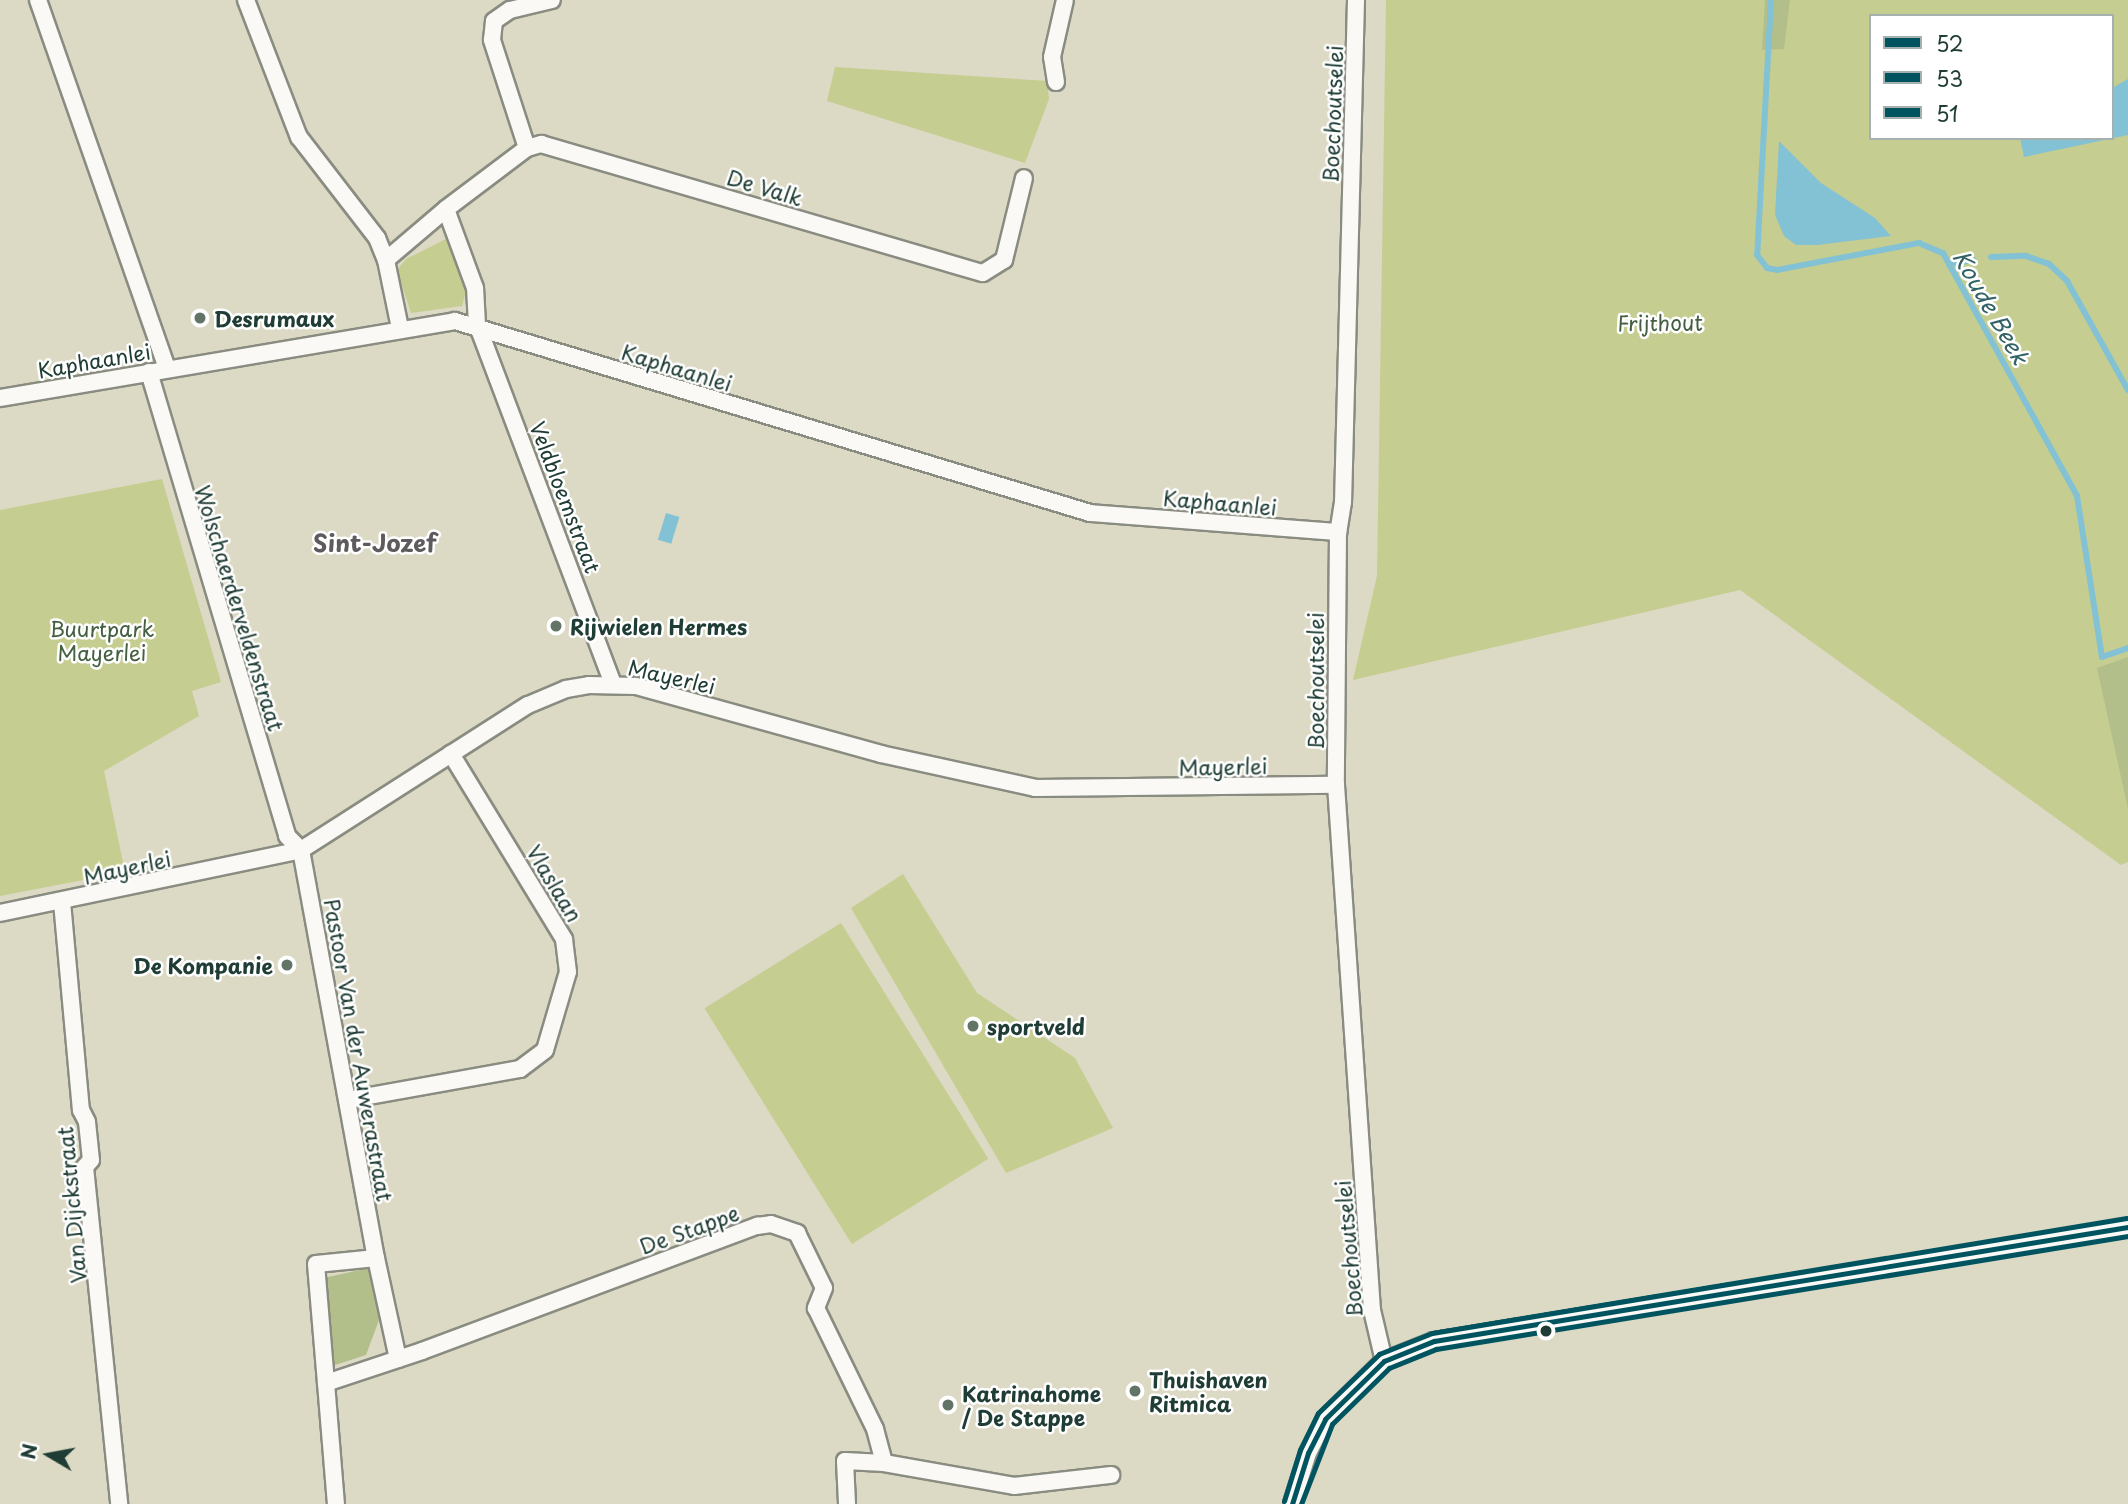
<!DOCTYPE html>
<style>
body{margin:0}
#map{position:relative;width:2128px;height:1504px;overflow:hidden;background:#dcd9c4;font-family:"Playpen Sans",sans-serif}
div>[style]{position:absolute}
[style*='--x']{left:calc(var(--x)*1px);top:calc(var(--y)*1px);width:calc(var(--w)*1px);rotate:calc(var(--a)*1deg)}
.green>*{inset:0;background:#c6cd91;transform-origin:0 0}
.forest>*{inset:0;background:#b2bf8b}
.water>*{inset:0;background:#83c2d4;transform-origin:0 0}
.stream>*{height:6px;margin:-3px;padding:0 3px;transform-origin:3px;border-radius:3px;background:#83c2d4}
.roads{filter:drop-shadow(2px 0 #898c80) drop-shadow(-2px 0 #898c80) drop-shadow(0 2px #898c80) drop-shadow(0 -2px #898c80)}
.street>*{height:16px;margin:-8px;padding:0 8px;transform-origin:8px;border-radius:8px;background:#faf9f6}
.bus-1>*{height:5px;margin:-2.5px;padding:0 2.5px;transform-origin:2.5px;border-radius:2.5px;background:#005460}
.bus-2>*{height:5px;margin:-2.5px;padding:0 2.5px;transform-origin:2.5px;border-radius:2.5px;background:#005460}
.bus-3>*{height:5px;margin:-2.5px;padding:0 2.5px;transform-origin:2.5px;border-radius:2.5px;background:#005460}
.dots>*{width:19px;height:19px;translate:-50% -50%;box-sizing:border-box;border:4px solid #fff;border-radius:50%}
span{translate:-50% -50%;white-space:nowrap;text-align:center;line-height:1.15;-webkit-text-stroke:5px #fff;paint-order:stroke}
.street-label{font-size:21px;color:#1f3d34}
.poi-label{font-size:21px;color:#1f3d34;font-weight:700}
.left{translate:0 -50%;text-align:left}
.right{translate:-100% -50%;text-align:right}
.park-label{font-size:21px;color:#445f41}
.water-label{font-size:23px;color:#326266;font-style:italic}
.quarter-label{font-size:24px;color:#5d5b5d;font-weight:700}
.legend{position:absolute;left:1869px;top:14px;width:245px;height:126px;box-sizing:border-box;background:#fff;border:2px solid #a5b1ae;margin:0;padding:9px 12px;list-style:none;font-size:21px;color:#1f3d34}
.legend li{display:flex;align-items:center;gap:14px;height:35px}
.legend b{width:35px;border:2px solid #a5b1ae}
.north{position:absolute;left:14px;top:1420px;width:70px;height:70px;-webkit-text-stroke:5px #fff;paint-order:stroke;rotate:280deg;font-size:19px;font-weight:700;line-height:28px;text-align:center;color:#1f3d34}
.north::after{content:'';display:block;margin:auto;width:24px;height:32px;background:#1f3d34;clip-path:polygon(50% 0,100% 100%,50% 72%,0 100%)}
</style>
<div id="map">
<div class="green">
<i style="clip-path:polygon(evenodd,1386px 0,2128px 0,2128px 862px,2121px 865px,1740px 590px,1353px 680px,1377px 576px,1386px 0,1871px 16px,2112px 16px,2112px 138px,1871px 138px,1871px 16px)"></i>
<i style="clip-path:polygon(835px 67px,1047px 81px,1049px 99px,1025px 163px,827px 101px)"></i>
<i style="clip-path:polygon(446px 239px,452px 244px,466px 291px,462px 306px,411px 313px,397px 270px,406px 259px)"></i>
<i style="clip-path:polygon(162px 479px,221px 682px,192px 691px,199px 716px,104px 771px,125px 872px,0 896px,0 510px)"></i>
<i style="clip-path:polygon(903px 874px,977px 993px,1075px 1058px,1113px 1128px,1006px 1173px,851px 908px)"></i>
<i style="left:841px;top:923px;width:278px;height:161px;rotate:58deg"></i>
</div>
<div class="forest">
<i style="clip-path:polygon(1765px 0,1790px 0,1784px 49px,1762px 50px)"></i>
<i style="clip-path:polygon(2128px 657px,2128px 809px,2097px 668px)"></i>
<i style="clip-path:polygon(369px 1268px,379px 1320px,366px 1355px,329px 1367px,323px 1278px)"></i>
</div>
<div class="water">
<i style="clip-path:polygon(2128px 79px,2128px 135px,2024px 157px,2020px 138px,2112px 138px,2112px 88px)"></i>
<i style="clip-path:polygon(1779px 141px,1821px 183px,1875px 218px,1891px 236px,1817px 245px,1796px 245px,1784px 236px,1775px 215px)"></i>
<i style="left:666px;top:513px;width:14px;height:28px;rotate:17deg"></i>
</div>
<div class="stream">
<i style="--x:1771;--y:0;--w:255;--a:93.1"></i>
<i style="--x:1757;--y:255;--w:16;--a:52"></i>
<i style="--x:1767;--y:268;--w:10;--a:11"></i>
<i style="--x:1777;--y:270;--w:145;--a:-10.8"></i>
<i style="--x:1919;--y:243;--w:26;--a:23"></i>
<i style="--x:1943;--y:253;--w:277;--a:61.1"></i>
<i style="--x:2077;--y:496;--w:163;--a:81.2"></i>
<i style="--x:2102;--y:657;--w:28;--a:-19"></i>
<i style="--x:1991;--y:257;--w:35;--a:-2"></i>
<i style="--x:2026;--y:256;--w:24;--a:19"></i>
<i style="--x:2049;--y:264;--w:25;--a:43"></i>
<i style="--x:2067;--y:281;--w:125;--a:60.8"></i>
<i style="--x:1949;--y:264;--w:25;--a:-9"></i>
</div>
<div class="roads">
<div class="street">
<i style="--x:38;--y:0;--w:390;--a:70.7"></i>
<i style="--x:246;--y:0;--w:147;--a:68.9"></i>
<i style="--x:299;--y:137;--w:128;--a:52.3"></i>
<i style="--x:377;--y:238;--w:24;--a:68"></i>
<i style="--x:386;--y:260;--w:69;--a:78.4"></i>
<i style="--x:1356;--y:0;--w:502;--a:91.48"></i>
<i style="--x:1343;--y:502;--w:30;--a:99"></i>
<i style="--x:1338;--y:532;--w:253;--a:90.5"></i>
<i style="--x:1336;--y:785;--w:526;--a:86.08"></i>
<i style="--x:1372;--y:1310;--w:52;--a:76.8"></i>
<i style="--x:1056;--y:82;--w:25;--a:-99"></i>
<i style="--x:1052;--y:57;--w:58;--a:-77.2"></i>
<i style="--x:527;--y:148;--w:114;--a:-108"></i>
<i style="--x:492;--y:40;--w:19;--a:-84"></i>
<i style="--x:494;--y:21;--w:19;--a:-35"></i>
<i style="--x:510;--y:10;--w:43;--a:-13.4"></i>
<i style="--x:386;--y:260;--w:79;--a:-40.4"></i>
<i style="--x:149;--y:372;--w:484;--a:73.4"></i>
<i style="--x:287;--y:836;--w:20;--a:45"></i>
<i style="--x:0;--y:398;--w:461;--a:-9.6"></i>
<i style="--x:455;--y:321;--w:663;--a:16.82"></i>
<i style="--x:1090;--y:513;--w:249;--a:4.4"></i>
<i style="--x:613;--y:684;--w:384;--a:-110.7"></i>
<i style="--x:477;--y:325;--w:37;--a:-93"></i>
<i style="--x:475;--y:288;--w:84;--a:-110.2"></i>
<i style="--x:446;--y:209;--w:101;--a:-37"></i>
<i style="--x:527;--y:148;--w:15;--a:-16"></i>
<i style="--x:541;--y:144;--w:460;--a:16.3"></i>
<i style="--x:983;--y:273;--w:25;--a:-32"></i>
<i style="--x:1004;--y:260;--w:84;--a:-76.3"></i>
<i style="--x:301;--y:850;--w:415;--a:79.6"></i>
<i style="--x:62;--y:902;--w:209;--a:84.8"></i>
<i style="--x:81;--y:1110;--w:13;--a:63"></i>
<i style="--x:87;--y:1122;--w:38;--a:84"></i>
<i style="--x:91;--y:1160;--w:9;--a:131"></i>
<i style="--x:85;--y:1167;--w:339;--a:84.2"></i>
<i style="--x:0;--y:913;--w:308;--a:-11.8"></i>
<i style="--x:301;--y:850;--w:269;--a:-32.6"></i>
<i style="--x:528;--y:705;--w:41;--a:-22.8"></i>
<i style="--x:566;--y:689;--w:23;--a:-10"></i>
<i style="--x:589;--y:685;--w:47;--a:1.2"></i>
<i style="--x:636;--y:686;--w:254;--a:15.5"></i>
<i style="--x:881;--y:754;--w:158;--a:12.4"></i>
<i style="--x:1035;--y:788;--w:301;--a:-0.6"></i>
<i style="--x:347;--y:1100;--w:176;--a:-10.2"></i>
<i style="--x:520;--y:1069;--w:31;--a:-37"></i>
<i style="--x:545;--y:1050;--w:81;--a:-73.6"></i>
<i style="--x:568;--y:972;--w:33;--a:-97"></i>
<i style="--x:564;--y:939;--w:217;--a:-121.4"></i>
<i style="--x:398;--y:1359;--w:103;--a:-102.3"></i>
<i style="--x:376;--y:1258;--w:60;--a:174.3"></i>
<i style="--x:316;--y:1264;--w:119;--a:85.2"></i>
<i style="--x:326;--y:1383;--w:101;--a:-18.4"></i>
<i style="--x:422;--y:1351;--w:358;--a:-20.5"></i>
<i style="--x:757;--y:1226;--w:14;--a:-8"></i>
<i style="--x:771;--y:1224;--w:28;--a:19"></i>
<i style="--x:797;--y:1233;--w:61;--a:63.9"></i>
<i style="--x:824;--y:1288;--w:22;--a:112"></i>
<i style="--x:816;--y:1308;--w:135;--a:64"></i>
<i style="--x:875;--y:1429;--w:35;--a:75"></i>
<i style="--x:884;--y:1463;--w:39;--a:-177"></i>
<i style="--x:845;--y:1461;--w:43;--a:87.3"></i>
<i style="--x:326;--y:1383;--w:121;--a:85.3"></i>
<i style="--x:884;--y:1463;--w:132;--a:10"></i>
<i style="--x:1014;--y:1486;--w:98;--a:-6.5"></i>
<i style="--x:1292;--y:1504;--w:53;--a:-72.6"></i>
<i style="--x:1308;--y:1453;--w:38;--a:-63"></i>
<i style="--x:1325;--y:1419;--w:83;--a:-44.5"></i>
<i style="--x:1384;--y:1361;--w:54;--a:-21.8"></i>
<i style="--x:1434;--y:1341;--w:703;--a:-9.33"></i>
</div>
</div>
<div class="bus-1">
<i style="--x:1292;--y:1504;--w:53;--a:-72.6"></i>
<i style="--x:1308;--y:1453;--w:38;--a:-63"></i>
<i style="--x:1325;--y:1419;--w:83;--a:-44.5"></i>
<i style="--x:1384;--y:1361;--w:54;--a:-21.8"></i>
<i style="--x:1434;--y:1341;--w:703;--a:-9.33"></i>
</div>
<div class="bus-2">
<i style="--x:1301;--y:1504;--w:86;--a:-68.8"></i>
<i style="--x:1332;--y:1424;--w:80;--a:-44.5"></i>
<i style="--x:1389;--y:1368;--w:51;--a:-22"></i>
<i style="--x:1436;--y:1349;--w:701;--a:-9.27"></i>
</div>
<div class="bus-3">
<i style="--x:1284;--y:1501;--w:53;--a:-72.6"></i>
<i style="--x:1300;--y:1450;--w:41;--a:-64.1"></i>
<i style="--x:1318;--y:1413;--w:85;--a:-44"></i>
<i style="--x:1379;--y:1354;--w:57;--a:-21.6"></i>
<i style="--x:1432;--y:1333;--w:704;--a:-9.4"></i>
</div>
<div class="dots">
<i style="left:200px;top:318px;background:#617466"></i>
<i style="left:556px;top:626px;background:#617466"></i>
<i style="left:287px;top:965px;background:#617466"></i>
<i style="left:973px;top:1026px;background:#617466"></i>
<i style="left:1546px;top:1331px;background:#1f3d34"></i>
<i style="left:1135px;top:1391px;background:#617466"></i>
<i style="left:948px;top:1405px;background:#617466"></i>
</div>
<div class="street-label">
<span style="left:1332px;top:114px;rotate:-88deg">Boechoutselei</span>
<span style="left:765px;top:187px;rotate:17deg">De Valk</span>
<span style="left:94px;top:360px;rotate:-10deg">Kaphaanlei</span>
<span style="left:677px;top:367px;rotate:17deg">Kaphaanlei</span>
<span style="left:566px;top:497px;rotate:69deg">Veldbloemstraat</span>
<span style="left:1220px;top:502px;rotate:5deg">Kaphaanlei</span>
<span style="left:240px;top:608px;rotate:73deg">Wolschaerderveldenstraat</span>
<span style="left:672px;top:676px;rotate:13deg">Mayerlei</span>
<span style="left:1315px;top:681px;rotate:-90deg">Boechoutselei</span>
<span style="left:1223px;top:766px;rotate:-1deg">Mayerlei</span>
<span style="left:127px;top:867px;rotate:-12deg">Mayerlei</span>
<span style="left:555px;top:883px;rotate:59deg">Vlaslaan</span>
<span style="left:359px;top:1050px;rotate:80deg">Pastoor Van der Auwerastraat</span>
<span style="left:71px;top:1205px;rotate:-95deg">Van Dijckstraat</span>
<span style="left:689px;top:1229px;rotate:-20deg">De Stappe</span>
<span style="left:1348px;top:1249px;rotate:-95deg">Boechoutselei</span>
</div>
<div class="poi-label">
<span class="left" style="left:214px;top:318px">Desrumaux</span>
<span class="left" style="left:570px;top:626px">Rijwielen Hermes</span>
<span class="right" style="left:273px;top:965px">De Kompanie</span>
<span class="left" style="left:987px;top:1026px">sportveld</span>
<span class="left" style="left:1149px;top:1391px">Thuishaven<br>Ritmica</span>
<span class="left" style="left:962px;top:1405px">Katrinahome<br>/ De Stappe</span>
</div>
<div class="park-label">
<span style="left:1660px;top:322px">Frijthout</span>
<span style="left:102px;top:640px">Buurtpark<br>Mayerlei</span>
</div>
<div class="water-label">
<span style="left:1991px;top:307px;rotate:60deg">Koude Beek</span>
</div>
<div class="quarter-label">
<span style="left:375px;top:543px">Sint-Jozef</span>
</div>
<ul class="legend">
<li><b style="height:9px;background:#005460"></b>52</li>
<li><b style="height:9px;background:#005460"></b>53</li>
<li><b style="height:9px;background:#005460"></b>51</li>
</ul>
<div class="north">N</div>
</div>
